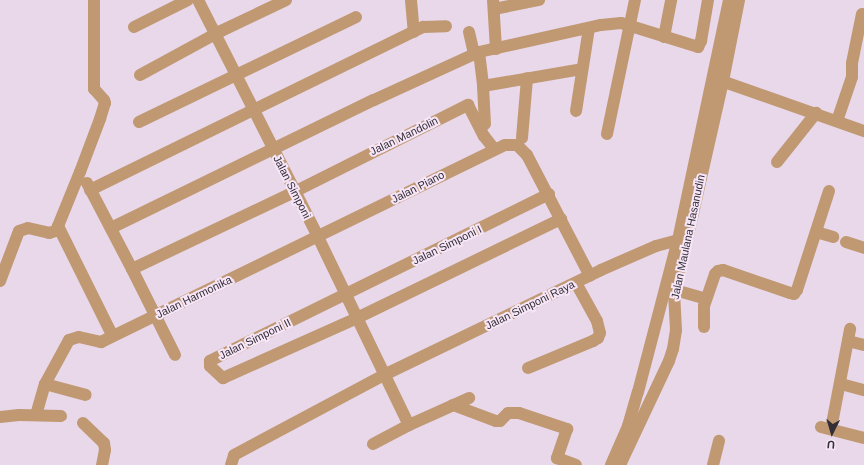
<!DOCTYPE html>
<style>
body{margin:0}
#map{position:relative;width:864px;height:465px;overflow:hidden;background:#e8d8ea;font-family:Arial,sans-serif}
div>[style]{position:absolute}
[style*='--x']{left:calc(var(--x)*1px);top:calc(var(--y)*1px);width:calc(var(--w)*1px);rotate:calc(var(--a)*1deg)}
.minor>*{height:12px;margin:-6px;padding:0 6px;transform-origin:6px;border-radius:6px;background:#c09973}
span{translate:-50% -50%;white-space:nowrap;text-align:center;line-height:1.15;-webkit-text-stroke:4px #f6e6f8;paint-order:stroke}
.street-label{font-size:11px;color:#342e35}
.north{position:absolute;left:812px;top:413px;width:40px;height:40px;-webkit-text-stroke:3px #f6e6f8;paint-order:stroke;rotate:185deg;font-size:11px;font-weight:700;line-height:16px;text-align:center;color:#342e35}
.north::after{content:'';display:block;margin:auto;width:14px;height:18px;background:#342e35;clip-path:polygon(50% 0,100% 100%,50% 72%,0 100%)}
</style>
<div id="map">
<div class="minor">
<i style="--x:198;--y:0;--w:266;--a:63.1"></i>
<i style="--x:318;--y:237;--w:209;--a:64.2"></i>
<i style="--x:411;--y:0;--w:32;--a:85"></i>
<i style="--x:493;--y:0;--w:49;--a:86.5"></i>
<i style="--x:494;--y:9;--w:46;--a:-11.3"></i>
<i style="--x:134;--y:27;--w:60;--a:-26.6"></i>
<i style="--x:469;--y:32;--w:23;--a:77"></i>
<i style="--x:664;--y:37;--w:38;--a:-79"></i>
<i style="--x:479;--y:52;--w:34;--a:83"></i>
<i style="--x:483;--y:86;--w:38;--a:87"></i>
<i style="--x:140;--y:75;--w:92;--a:-28.5"></i>
<i style="--x:221;--y:31;--w:72;--a:-25.5"></i>
<i style="--x:716;--y:79;--w:157;--a:19.4"></i>
<i style="--x:483;--y:86;--w:100;--a:-9.7"></i>
<i style="--x:576;--y:111;--w:84;--a:-81.1"></i>
<i style="--x:837;--y:121;--w:46;--a:-71.2"></i>
<i style="--x:852;--y:77;--w:14;--a:-90"></i>
<i style="--x:852;--y:63;--w:50;--a:-78.5"></i>
<i style="--x:139;--y:122;--w:241;--a:-25.8"></i>
<i style="--x:607;--y:134;--w:137;--a:-78.2"></i>
<i style="--x:522;--y:138;--w:60;--a:-85.2"></i>
<i style="--x:777;--y:162;--w:63;--a:-51.5"></i>
<i style="--x:87;--y:183;--w:97;--a:62.4"></i>
<i style="--x:132;--y:269;--w:96;--a:63.4"></i>
<i style="--x:90;--y:190;--w:371;--a:-26.1"></i>
<i style="--x:423;--y:27;--w:23;--a:-2"></i>
<i style="--x:549;--y:194;--w:378;--a:153.8"></i>
<i style="--x:210;--y:361;--w:5;--a:90"></i>
<i style="--x:210;--y:366;--w:18;--a:43"></i>
<i style="--x:223;--y:378;--w:147;--a:-24.1"></i>
<i style="--x:357;--y:318;--w:227;--a:-25.9"></i>
<i style="--x:58;--y:226;--w:122;--a:63.6"></i>
<i style="--x:111;--y:228;--w:292;--a:-26"></i>
<i style="--x:374;--y:100;--w:115;--a:-24.6"></i>
<i style="--x:479;--y:52;--w:125;--a:-12.5"></i>
<i style="--x:601;--y:25;--w:20;--a:-6"></i>
<i style="--x:621;--y:23;--w:81;--a:17.3"></i>
<i style="--x:698;--y:47;--w:7;--a:-63"></i>
<i style="--x:701;--y:41;--w:42;--a:-80.3"></i>
<i style="--x:816;--y:232;--w:18;--a:16"></i>
<i style="--x:846;--y:242;--w:19;--a:18"></i>
<i style="--x:132;--y:269;--w:179;--a:-25.4"></i>
<i style="--x:294;--y:192;--w:195;--a:-26.6"></i>
<i style="--x:468;--y:105;--w:35;--a:63"></i>
<i style="--x:484;--y:136;--w:16;--a:52"></i>
<i style="--x:0;--y:281;--w:53;--a:-69.2"></i>
<i style="--x:19;--y:231;--w:9;--a:-18"></i>
<i style="--x:28;--y:228;--w:22;--a:13"></i>
<i style="--x:49;--y:233;--w:7;--a:-16"></i>
<i style="--x:56;--y:231;--w:64;--a:-67.9"></i>
<i style="--x:80;--y:172;--w:57;--a:-69.3"></i>
<i style="--x:100;--y:119;--w:17;--a:-73"></i>
<i style="--x:105;--y:103;--w:3;--a:-108"></i>
<i style="--x:104;--y:100;--w:15;--a:-132"></i>
<i style="--x:94;--y:89;--w:89;--a:-90"></i>
<i style="--x:675;--y:290;--w:32;--a:16"></i>
<i style="--x:704;--y:327;--w:21;--a:-90"></i>
<i style="--x:704;--y:306;--w:34;--a:-71"></i>
<i style="--x:715;--y:274;--w:4;--a:-45"></i>
<i style="--x:718;--y:271;--w:5;--a:-11"></i>
<i style="--x:723;--y:270;--w:71;--a:18.9"></i>
<i style="--x:790;--y:293;--w:4;--a:14"></i>
<i style="--x:794;--y:294;--w:5;--a:-53"></i>
<i style="--x:797;--y:290;--w:104;--a:-72.1"></i>
<i style="--x:848;--y:341;--w:16;--a:14"></i>
<i style="--x:528;--y:368;--w:70;--a:-22.6"></i>
<i style="--x:593;--y:341;--w:6;--a:-31"></i>
<i style="--x:598;--y:338;--w:5;--a:-68"></i>
<i style="--x:600;--y:333;--w:12;--a:-104"></i>
<i style="--x:597;--y:321;--w:43;--a:-118.9"></i>
<i style="--x:45;--y:384;--w:42;--a:15"></i>
<i style="--x:841;--y:384;--w:24;--a:15"></i>
<i style="--x:453;--y:405;--w:46;--a:20.4"></i>
<i style="--x:496;--y:421;--w:4;--a:0"></i>
<i style="--x:500;--y:421;--w:11;--a:-45"></i>
<i style="--x:508;--y:413;--w:11;--a:0"></i>
<i style="--x:519;--y:413;--w:51;--a:18.4"></i>
<i style="--x:567;--y:429;--w:31;--a:109"></i>
<i style="--x:557;--y:458;--w:20;--a:20"></i>
<i style="--x:36;--y:415;--w:32;--a:-74"></i>
<i style="--x:45;--y:384;--w:50;--a:-61.4"></i>
<i style="--x:69;--y:340;--w:10;--a:-17"></i>
<i style="--x:79;--y:337;--w:23;--a:13"></i>
<i style="--x:101;--y:342;--w:449;--a:-26"></i>
<i style="--x:505;--y:145;--w:12;--a:0"></i>
<i style="--x:517;--y:145;--w:14;--a:45"></i>
<i style="--x:527;--y:155;--w:136;--a:62.5"></i>
<i style="--x:0;--y:417;--w:19;--a:-6"></i>
<i style="--x:19;--y:415;--w:42;--a:1.4"></i>
<i style="--x:83;--y:423;--w:29;--a:44"></i>
<i style="--x:104;--y:443;--w:7;--a:82"></i>
<i style="--x:105;--y:450;--w:15;--a:101"></i>
<i style="--x:821;--y:427;--w:44;--a:14.3"></i>
<i style="--x:831;--y:429;--w:102;--a:-79.2"></i>
<i style="--x:373;--y:444;--w:41;--a:-27.8"></i>
<i style="--x:409;--y:425;--w:66;--a:-24.2"></i>
<i style="--x:231;--y:465;--w:10;--a:-73"></i>
<i style="--x:234;--y:455;--w:170;--a:-28.1"></i>
<i style="--x:384;--y:375;--w:241;--a:-25.8"></i>
<i style="--x:601;--y:270;--w:60;--a:-23.6"></i>
<i style="--x:656;--y:246;--w:23;--a:-15"></i>
<i style="--x:611;--y:465;--w:43;--a:-66.4"></i>
<i style="--x:628;--y:426;--w:35;--a:-74"></i>
<i style="--x:638;--y:392;--w:157;--a:-75.3"></i>
<i style="--x:678;--y:240;--w:245;--a:-78"></i>
<i style="--x:620;--y:465;--w:115;--a:-64.8"></i>
<i style="--x:669;--y:361;--w:13;--a:-72"></i>
<i style="--x:673;--y:349;--w:19;--a:-81"></i>
<i style="--x:676;--y:330;--w:33;--a:-93"></i>
<i style="--x:674;--y:297;--w:221;--a:-77.2"></i>
<i style="--x:723;--y:81;--w:83;--a:-78.8"></i>
<i style="--x:713;--y:465;--w:25;--a:-76"></i>
</div>
<div class="street-label">
<span style="left:404px;top:136px;rotate:-26deg">Jalan Mandolin</span>
<span style="left:292px;top:187px;rotate:63deg">Jalan Simponi</span>
<span style="left:418px;top:187px;rotate:-27deg">Jalan Piano</span>
<span style="left:688px;top:237px;rotate:-78deg">Jalan Maulana Hasanudin</span>
<span style="left:447px;top:245px;rotate:-26deg">Jalan Simponi I</span>
<span style="left:194px;top:297px;rotate:-26deg">Jalan Harmonika</span>
<span style="left:530px;top:305px;rotate:-26deg">Jalan Simponi Raya</span>
<span style="left:255px;top:339px;rotate:-26deg">Jalan Simponi II</span>
</div>
<div class="north">U</div>
</div>
